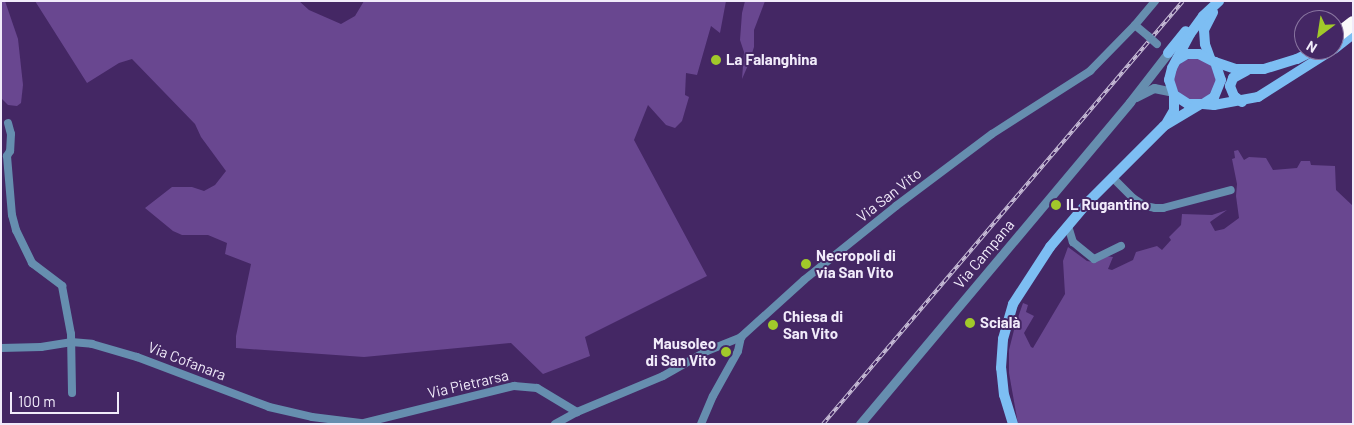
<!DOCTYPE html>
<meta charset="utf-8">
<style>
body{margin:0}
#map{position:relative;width:1354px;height:425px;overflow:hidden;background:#442764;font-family:Barlow,sans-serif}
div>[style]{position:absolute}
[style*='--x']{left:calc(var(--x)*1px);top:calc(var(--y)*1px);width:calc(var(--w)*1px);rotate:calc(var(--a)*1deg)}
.green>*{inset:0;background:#694790}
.round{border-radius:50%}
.minor>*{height:8px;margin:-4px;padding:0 4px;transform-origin:4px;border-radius:4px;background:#668eaf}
.tertiary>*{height:9px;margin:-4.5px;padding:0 4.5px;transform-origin:4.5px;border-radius:4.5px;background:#668eaf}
.secondary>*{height:10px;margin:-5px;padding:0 5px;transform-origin:5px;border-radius:5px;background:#7dbef3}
.motorway>*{height:14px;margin:-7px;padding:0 7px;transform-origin:7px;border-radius:7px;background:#fafafa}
.rail>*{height:4px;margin-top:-2px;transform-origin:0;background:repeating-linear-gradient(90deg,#442764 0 5.5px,#c9bed8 0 11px);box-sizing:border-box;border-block:1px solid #c9bed8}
.minor-bridge>*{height:8px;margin:-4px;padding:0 4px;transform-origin:4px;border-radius:4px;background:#668eaf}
.dots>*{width:14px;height:14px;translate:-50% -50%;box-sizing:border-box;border:2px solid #442764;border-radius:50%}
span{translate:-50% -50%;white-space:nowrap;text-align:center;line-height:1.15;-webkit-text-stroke:4px #442764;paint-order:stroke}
.poi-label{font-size:15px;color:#f1ebfa;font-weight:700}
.left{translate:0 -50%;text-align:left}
.right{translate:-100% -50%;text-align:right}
.street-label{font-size:15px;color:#f1ebfa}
.frame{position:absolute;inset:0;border:2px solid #f1ebfa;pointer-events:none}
.north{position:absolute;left:1294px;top:10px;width:50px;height:50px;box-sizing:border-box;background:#442764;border:1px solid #8975a0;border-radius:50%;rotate:211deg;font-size:14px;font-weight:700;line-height:20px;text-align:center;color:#f1ebfa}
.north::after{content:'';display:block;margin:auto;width:18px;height:22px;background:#a1c92a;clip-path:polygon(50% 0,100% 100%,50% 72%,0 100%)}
.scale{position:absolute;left:10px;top:392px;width:109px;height:22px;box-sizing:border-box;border:2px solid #f1ebfa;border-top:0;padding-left:6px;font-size:15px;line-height:18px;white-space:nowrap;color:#f1ebfa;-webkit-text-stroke:4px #442764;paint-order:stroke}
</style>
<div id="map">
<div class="green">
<i style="clip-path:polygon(1px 1px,5px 1px,18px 39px,23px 85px,21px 103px,17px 106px,8px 105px,1px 98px)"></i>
<i style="clip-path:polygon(35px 1px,299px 1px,309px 10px,341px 24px,355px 16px,364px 1px,726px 1px,720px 33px,711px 26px,697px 75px,686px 73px,685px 95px,689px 97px,682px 121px,675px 128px,666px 125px,648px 105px,634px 140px,707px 276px,585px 337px,590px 356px,543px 374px,511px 343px,364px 357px,236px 348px,236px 336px,251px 264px,225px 254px,227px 243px,208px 235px,182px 235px,173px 231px,145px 208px,172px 187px,192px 187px,204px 191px,215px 185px,226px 171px,201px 137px,195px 124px,132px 59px,119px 63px,87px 83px)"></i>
<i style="clip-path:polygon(745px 1px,765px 1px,754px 30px,754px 47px,749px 63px,742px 79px,744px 52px,740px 40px,742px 13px)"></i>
<i class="round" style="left:1174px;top:58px;width:42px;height:42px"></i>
<i style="clip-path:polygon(1238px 150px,1244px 160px,1249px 157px,1266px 158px,1273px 170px,1297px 168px,1301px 161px,1310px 161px,1311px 165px,1335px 166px,1336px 190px,1353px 206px,1353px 424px,1018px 424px,1009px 373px,1009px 350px,1015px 326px,1023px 303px,1028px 305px,1026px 312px,1034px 316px,1024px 333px,1031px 347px,1033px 348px,1065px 294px,1063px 261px,1068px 247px,1087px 261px,1094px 262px,1106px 256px,1113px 257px,1108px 269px,1112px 270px,1133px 260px,1136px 252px,1157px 246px,1162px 250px,1171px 240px,1169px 237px,1181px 225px,1182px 214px,1212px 215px,1227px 210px,1210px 222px,1215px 231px,1224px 229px,1239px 218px,1236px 196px,1237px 184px,1232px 159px,1235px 158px,1234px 151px)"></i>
</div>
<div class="minor">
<i style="--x:1148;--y:36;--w:17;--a:-140"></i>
<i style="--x:1135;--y:25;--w:31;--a:-50"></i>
<i style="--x:8;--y:123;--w:11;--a:75"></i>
<i style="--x:11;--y:134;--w:17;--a:93"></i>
<i style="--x:10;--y:151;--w:6;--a:121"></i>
<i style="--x:7;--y:156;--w:59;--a:85.2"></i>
<i style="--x:12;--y:215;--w:16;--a:75"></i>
<i style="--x:16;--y:230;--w:37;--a:64"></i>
<i style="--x:32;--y:263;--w:38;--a:37"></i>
<i style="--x:62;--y:286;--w:49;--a:79.4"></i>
<i style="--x:71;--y:334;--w:59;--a:89"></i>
<i style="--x:1112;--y:177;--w:30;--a:45"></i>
<i style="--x:1133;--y:198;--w:14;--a:34"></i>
<i style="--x:1145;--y:206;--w:10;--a:11"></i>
<i style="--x:1155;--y:208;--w:8;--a:0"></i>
<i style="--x:1163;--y:208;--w:70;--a:-14.8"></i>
<i style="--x:1068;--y:226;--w:17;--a:73"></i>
<i style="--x:1073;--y:242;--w:27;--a:39"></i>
<i style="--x:1094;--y:259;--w:30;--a:-26"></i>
<i style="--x:1;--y:348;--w:40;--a:-1.4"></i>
<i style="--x:41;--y:347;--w:30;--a:-9"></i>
<i style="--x:71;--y:342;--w:21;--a:5"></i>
<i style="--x:92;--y:344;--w:47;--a:16.1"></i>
<i style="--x:137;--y:357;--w:141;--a:20.7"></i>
<i style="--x:269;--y:407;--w:44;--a:13.1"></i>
<i style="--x:312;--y:417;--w:49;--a:7"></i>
<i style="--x:360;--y:424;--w:159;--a:-13.9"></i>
<i style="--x:514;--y:386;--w:23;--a:5"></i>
<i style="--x:537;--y:388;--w:47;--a:31"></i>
<i style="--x:577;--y:412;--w:93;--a:-22.7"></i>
<i style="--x:663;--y:376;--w:51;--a:-29.6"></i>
<i style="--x:707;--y:351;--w:37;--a:-22"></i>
<i style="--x:555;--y:424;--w:25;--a:-29"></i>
<i style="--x:701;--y:424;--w:30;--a:-67"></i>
<i style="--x:713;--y:396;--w:51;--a:-60.9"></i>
<i style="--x:738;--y:351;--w:14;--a:-78"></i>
<i style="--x:741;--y:337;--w:85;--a:-42.1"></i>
<i style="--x:804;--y:280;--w:118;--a:-38.8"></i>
<i style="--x:896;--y:206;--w:120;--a:-36.9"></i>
<i style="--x:992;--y:134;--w:117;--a:-32.7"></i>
<i style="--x:1090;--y:71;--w:64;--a:-45.6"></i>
</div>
<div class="tertiary">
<i style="--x:1136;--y:97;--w:20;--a:-27"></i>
<i style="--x:1154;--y:88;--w:19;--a:12"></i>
<i style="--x:860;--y:424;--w:420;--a:-50"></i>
<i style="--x:1130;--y:102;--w:62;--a:-52.2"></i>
</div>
<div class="secondary">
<i style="--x:1334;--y:49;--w:24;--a:-38"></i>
<i style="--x:1168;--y:53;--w:28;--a:-51"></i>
<i style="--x:1210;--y:58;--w:15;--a:-110"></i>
<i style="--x:1205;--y:44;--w:14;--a:-94"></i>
<i style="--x:1204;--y:30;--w:20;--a:-63"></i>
<i style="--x:1177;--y:60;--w:12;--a:-31"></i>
<i style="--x:1187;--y:54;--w:12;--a:0"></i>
<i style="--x:1199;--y:54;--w:18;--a:27"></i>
<i style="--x:1215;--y:62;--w:19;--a:72"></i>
<i style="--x:1221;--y:80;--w:18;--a:112"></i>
<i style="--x:1214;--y:97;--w:13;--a:148"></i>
<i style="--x:1203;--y:104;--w:15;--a:180"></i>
<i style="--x:1188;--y:104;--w:17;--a:-147"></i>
<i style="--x:1174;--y:95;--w:16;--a:-108"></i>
<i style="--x:1169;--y:80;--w:12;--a:-76"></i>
<i style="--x:1172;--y:68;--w:38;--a:-62"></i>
<i style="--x:1190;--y:34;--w:22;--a:-54"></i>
<i style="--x:1203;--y:16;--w:22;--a:-43"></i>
<i style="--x:1215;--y:62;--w:21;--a:19"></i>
<i style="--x:1235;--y:69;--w:29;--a:0"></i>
<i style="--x:1264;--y:69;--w:34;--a:-17"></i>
<i style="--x:1297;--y:59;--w:20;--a:-27"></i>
<i style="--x:1242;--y:102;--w:10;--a:-143"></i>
<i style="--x:1234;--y:96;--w:11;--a:-112"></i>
<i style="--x:1230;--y:86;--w:9;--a:-69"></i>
<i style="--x:1233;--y:78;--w:15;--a:-28"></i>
<i style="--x:1203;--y:104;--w:11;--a:5"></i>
<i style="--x:1214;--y:105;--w:45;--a:-10.3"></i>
<i style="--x:1258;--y:97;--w:88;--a:-32.4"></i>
<i style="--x:1166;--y:124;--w:16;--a:-60"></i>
<i style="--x:1174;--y:110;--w:15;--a:-90"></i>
<i style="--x:1013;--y:424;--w:30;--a:-107"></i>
<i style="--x:1004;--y:395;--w:27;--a:-96"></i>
<i style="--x:1001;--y:368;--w:29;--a:-86"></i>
<i style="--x:1003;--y:339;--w:36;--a:-74"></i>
<i style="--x:1013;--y:304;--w:68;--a:-57"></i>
<i style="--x:1050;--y:247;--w:59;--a:-49.8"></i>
<i style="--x:1088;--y:202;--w:107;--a:-45"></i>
<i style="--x:1164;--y:126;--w:41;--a:-31"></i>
</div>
<div class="motorway">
<i style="--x:1334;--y:38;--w:24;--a:-38"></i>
</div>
<div class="rail">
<i style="--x:823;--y:424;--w:555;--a:-49.6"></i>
</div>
<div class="minor-bridge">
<i style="--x:1148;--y:36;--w:12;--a:42"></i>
</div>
<div class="dots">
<i style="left:716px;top:60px;background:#a1c92a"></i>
<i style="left:1056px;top:205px;background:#a1c92a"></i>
<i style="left:806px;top:264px;background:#a1c92a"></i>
<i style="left:970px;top:323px;background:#a1c92a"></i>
<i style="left:773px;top:325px;background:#a1c92a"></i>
<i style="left:726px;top:352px;background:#a1c92a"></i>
</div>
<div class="poi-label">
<span class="left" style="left:726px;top:60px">La Falanghina</span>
<span class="left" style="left:1066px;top:205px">IL Rugantino</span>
<span class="left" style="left:816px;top:264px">Necropoli di<br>via San Vito</span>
<span class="left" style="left:783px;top:325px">Chiesa di<br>San Vito</span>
<span class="left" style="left:980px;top:323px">Scialà</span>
<span class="right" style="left:716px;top:352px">Mausoleo<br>di San Vito</span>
</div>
<div class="street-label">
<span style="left:889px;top:195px;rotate:-38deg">Via San Vito</span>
<span style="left:984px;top:254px;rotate:-50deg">Via Campana</span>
<span style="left:187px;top:361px;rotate:21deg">Via Cofanara</span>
<span style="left:468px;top:384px;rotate:-13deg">Via Pietrarsa</span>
</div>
<div class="frame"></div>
<div class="north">N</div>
<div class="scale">100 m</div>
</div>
